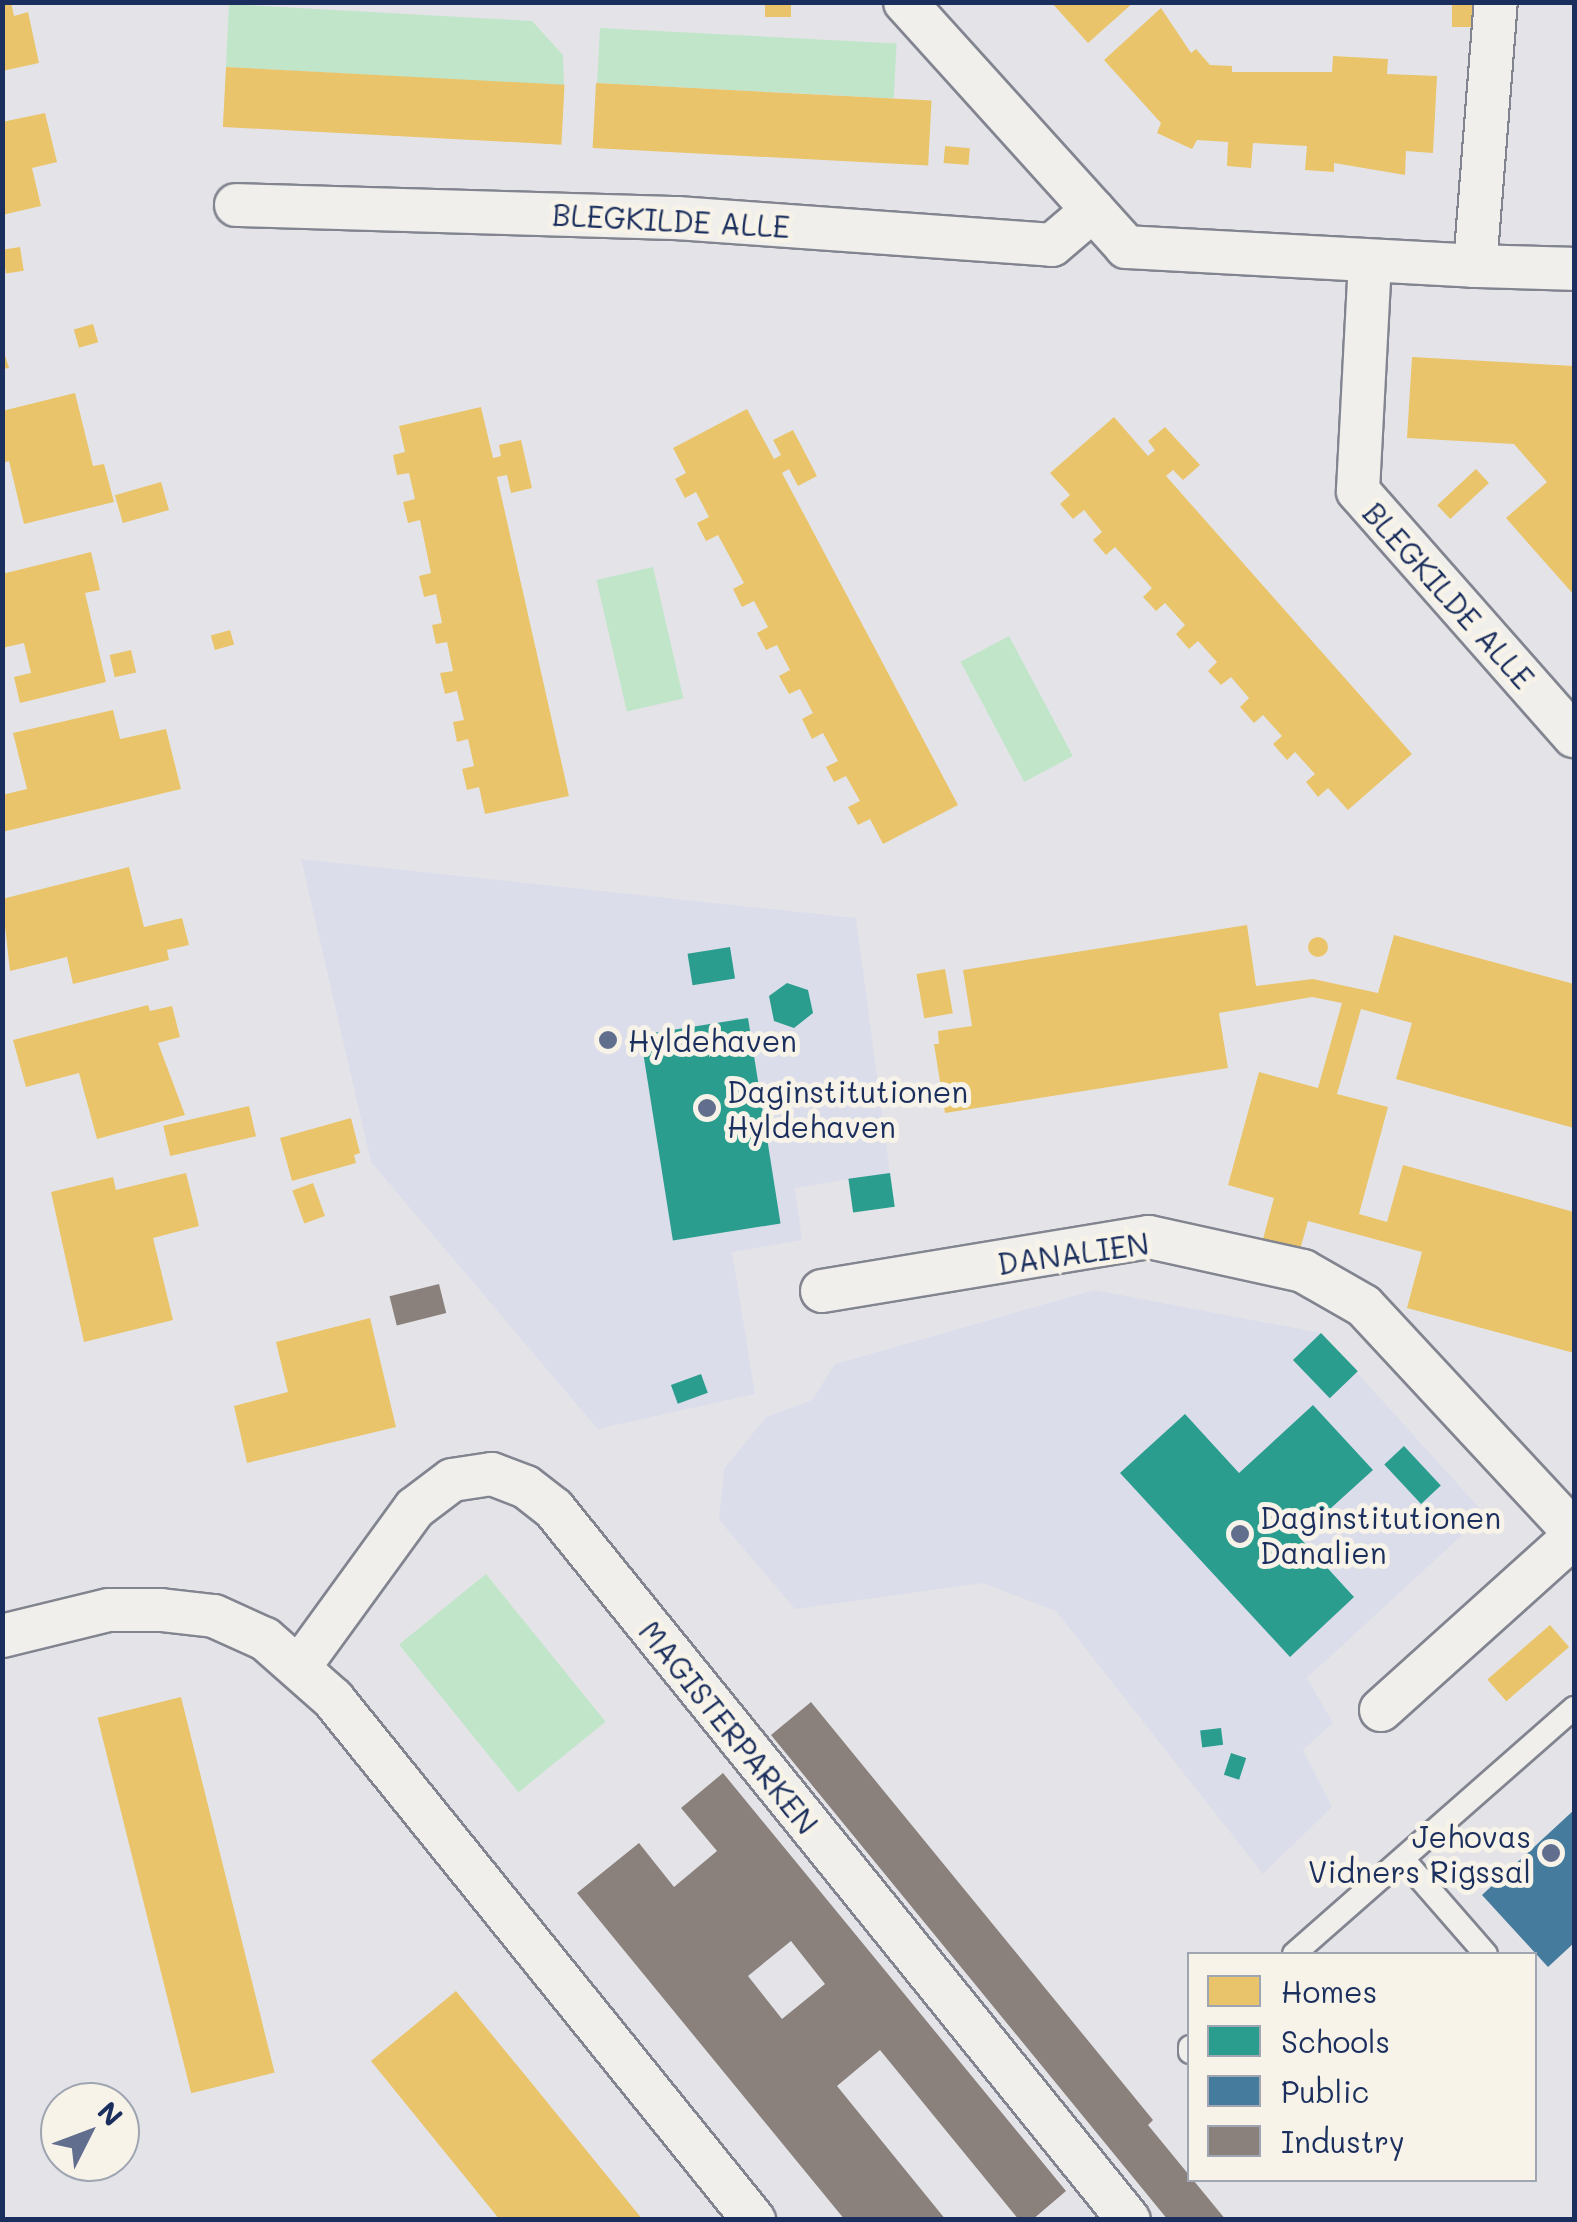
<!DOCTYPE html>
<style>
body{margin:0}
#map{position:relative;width:1577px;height:2222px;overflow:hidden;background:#e4e4e8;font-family:Mali,sans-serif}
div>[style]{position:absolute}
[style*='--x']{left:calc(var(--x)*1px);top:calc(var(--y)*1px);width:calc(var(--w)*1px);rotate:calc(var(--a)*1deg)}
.built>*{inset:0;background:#dbddea}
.green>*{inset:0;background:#c0e5c9;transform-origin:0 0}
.homes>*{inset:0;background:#e9c46a;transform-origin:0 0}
.round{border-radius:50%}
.schools>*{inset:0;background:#2a9d8f;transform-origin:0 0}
.public>*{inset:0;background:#457b9d}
.industry>*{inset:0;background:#8a817c;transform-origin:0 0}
.roads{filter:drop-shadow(2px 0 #828590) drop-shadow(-2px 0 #828590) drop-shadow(0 2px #828590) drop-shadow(0 -2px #828590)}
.service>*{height:22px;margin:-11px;padding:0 11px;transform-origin:11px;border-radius:11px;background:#f0efec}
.minor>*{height:42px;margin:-21px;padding:0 21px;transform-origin:21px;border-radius:21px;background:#f0efec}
.dots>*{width:28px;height:28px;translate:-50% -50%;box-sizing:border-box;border:5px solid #f7f3e8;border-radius:50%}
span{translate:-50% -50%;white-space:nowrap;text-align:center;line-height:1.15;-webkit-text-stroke:10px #f7f3e8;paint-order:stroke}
.street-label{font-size:30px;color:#1b2f5e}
.poi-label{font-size:30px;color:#1b2f5e}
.left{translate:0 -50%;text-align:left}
.right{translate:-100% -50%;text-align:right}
.frame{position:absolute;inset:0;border:5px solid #1b2f5e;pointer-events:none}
.legend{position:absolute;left:1187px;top:1952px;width:350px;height:230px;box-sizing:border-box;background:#f7f3e8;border:2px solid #9fa5b1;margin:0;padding:12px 18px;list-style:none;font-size:30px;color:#1b2f5e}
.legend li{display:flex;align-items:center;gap:20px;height:50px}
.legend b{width:50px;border:2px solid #9fa5b1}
.north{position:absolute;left:40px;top:2082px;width:100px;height:100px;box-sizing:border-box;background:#f7f3e8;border:2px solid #9fa5b1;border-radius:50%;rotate:48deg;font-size:28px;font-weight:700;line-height:40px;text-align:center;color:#1b2f5e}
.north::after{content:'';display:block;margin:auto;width:35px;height:45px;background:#616e8e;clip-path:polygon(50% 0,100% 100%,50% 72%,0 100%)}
</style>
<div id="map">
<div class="built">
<i style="clip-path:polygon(301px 859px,856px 918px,890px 1173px,795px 1188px,802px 1240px,732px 1252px,755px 1394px,598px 1429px,589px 1419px,371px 1162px)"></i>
<i style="clip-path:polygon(1094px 1290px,1321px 1333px,1485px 1514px,1307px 1678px,1333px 1723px,1303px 1750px,1332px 1807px,1263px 1874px,1056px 1611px,983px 1583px,795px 1609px,719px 1520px,724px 1469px,766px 1417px,812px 1400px,835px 1364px)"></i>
</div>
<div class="green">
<i style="clip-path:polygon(229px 4px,532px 21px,563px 55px,564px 86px,226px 67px)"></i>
<i style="left:600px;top:28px;width:297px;height:55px;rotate:3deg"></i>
<i style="left:653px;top:567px;width:135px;height:58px;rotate:77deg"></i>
<i style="left:1009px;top:636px;width:136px;height:55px;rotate:62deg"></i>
<i style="left:486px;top:1574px;width:190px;height:112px;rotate:51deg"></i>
</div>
<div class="homes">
<i style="clip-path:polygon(2px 2px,11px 2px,14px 16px,28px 12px,39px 63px,2px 71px)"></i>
<i style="left:765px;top:2px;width:26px;height:15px"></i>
<i style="clip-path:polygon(1051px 2px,1134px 2px,1088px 43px)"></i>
<i style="left:1452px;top:2px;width:28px;height:25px"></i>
<i style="clip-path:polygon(1161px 8px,1191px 53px,1196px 49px,1210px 65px,1232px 66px,1232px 72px,1332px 72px,1333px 56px,1388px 59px,1387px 74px,1437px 76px,1433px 153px,1406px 151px,1405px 175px,1334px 163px,1334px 172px,1305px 170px,1307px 146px,1253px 143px,1251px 168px,1227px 166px,1228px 142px,1197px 140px,1192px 149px,1157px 133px,1161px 123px,1104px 60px)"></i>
<i style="left:226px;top:67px;width:339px;height:60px;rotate:3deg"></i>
<i style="left:596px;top:83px;width:336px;height:65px;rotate:3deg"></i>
<i style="clip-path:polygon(45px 113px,57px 162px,32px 168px,41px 206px,2px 215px,2px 122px)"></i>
<i style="left:945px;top:146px;width:25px;height:17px;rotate:5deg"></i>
<i style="left:20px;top:247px;width:24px;height:18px;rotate:81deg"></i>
<i style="left:93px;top:324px;width:19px;height:20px;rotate:74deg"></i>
<i style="clip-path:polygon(2px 346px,9px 368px,2px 369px)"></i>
<i style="clip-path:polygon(1412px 357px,1574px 366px,1574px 595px,1506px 518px,1547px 482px,1514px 444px,1407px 438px)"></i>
<i style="clip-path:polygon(75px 393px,93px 466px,104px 464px,114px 502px,24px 524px,9px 461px,2px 463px,2px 411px)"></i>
<i style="clip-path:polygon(481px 407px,493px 458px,501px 456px,499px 445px,521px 440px,532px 488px,511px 493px,507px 475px,497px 477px,569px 796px,485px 814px,479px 787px,467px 790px,462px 769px,474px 766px,468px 739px,457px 742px,453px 722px,464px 720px,457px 691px,445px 694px,440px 673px,453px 671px,447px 642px,436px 644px,432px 625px,442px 623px,436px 594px,424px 597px,419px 576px,431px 573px,420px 520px,408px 523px,403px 502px,415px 499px,409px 473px,397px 475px,393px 455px,405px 452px,399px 426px)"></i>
<i style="clip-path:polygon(747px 409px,774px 459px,781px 455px,773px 440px,793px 430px,817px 476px,798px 486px,789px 469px,782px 473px,958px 805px,883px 844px,870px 819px,858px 825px,848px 807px,860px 801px,846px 776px,834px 782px,826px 767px,838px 761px,823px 733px,812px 739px,802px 719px,813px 713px,800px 689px,789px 694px,779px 676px,790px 670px,777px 645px,766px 650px,757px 633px,768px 627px,754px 601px,742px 607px,733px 589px,744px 583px,718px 535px,706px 541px,697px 523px,709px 517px,696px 492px,685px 498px,675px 479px,686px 473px,673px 448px)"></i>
<i style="clip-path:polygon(1114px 417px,1148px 456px,1155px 450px,1148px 441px,1165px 427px,1200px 465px,1183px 480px,1173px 470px,1166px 476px,1412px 754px,1348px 810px,1328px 788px,1318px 797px,1306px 782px,1315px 774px,1295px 752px,1287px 760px,1273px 744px,1282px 736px,1263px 715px,1254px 723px,1240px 707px,1249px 698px,1231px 677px,1221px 685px,1208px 671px,1217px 662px,1198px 641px,1189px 649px,1176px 634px,1185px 625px,1165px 603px,1156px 611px,1143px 597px,1152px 588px,1115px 547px,1106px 555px,1093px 540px,1102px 532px,1084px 510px,1073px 519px,1060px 504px,1070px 495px,1050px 473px)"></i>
<i style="left:1476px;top:469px;width:19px;height:53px;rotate:47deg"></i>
<i style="left:161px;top:482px;width:29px;height:48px;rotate:74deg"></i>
<i style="clip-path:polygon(91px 552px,100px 590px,85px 593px,106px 682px,20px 703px,14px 677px,31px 673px,24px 643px,2px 648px,2px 574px)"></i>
<i style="left:230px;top:630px;width:15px;height:20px;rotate:74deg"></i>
<i style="left:131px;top:650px;width:23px;height:22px;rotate:77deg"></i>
<i style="clip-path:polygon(113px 710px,120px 739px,166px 729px,181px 789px,2px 832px,2px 795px,27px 789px,13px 733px)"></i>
<i style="clip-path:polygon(129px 867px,144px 927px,182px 918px,189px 945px,167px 950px,169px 960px,73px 984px,67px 957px,10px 971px,2px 899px)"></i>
<i style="clip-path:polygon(1247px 925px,1256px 986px,1313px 979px,1378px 993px,1394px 935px,1574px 984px,1574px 1128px,1396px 1079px,1412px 1023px,1361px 1009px,1337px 1094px,1388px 1107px,1359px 1214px,1387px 1222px,1403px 1165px,1574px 1212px,1574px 1353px,1407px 1308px,1422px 1252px,1308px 1221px,1300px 1250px,1263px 1239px,1274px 1198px,1228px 1185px,1259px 1072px,1318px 1088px,1342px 1003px,1312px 997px,1219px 1013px,1228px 1068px,945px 1113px,934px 1044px,939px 1044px,938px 1031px,972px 1026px,963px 970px)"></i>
<i class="round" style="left:1308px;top:937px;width:20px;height:20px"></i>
<i style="left:945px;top:969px;width:45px;height:29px;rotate:80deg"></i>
<i style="clip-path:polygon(148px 1005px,150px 1011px,172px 1006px,180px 1037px,158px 1043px,185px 1115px,97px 1139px,79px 1073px,26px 1087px,13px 1040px)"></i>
<i style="left:249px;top:1106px;width:31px;height:88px;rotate:77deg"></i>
<i style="clip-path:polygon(351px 1118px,360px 1153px,354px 1155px,356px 1163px,292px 1181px,280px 1138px)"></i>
<i style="clip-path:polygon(186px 1173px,199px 1226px,153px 1238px,173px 1320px,84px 1342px,51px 1192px,113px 1177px,116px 1190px)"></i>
<i style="left:313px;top:1183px;width:35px;height:22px;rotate:70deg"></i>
<i style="clip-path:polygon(370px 1318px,396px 1427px,247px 1463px,234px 1406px,288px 1392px,276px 1342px)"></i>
<i style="left:1550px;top:1625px;width:29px;height:83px;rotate:49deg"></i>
<i style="left:181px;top:1697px;width:387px;height:86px;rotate:76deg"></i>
<i style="clip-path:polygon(456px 1991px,534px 2086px,643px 2220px,500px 2220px,371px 2061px)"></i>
</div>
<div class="schools">
<i style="left:730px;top:947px;width:32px;height:43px;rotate:81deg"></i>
<i style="clip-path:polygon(787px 983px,808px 990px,813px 1013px,794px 1028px,774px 1021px,769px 996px)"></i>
<i style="left:748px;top:1018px;width:208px;height:109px;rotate:81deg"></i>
<i style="left:890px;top:1173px;width:34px;height:42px;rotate:82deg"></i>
<i style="left:1321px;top:1333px;width:53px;height:39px;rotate:46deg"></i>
<i style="left:701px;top:1374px;width:20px;height:32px;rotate:70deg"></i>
<i style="clip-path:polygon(1313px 1405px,1373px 1470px,1299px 1537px,1354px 1597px,1290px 1657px,1120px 1473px,1185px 1414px,1239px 1473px)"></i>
<i style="left:1404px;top:1446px;width:54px;height:27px;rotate:47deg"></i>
<i style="left:1221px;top:1728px;width:17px;height:21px;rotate:83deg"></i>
<i style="left:1231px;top:1753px;width:16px;height:23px;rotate:18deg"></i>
</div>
<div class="public">
<i style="clip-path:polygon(1574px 1810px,1574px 1943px,1548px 1967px,1482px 1895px)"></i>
</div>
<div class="industry">
<i style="left:439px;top:1284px;width:30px;height:51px;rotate:76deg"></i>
<i style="clip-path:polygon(811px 1702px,1153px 2120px,1148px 2125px,1226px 2220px,1168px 2220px,771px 1735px)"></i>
<i style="clip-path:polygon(evenodd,723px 1773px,1066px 2191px,1032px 2220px,1019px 2220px,880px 2050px,837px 2086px,946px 2220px,845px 2220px,577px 1893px,639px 1843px,674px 1887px,717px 1851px,681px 1808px,723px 1773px,791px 1941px,825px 1984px,782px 2019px,748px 1976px,791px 1941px)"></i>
</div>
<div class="roads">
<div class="service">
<i style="--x:1403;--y:1859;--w:126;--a:48.9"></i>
<i style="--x:1294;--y:1954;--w:373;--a:-41.3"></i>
<i style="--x:1190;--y:2047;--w:5;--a:90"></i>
</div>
<div class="minor">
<i style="--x:905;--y:2;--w:330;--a:47.9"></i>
<i style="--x:1126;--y:247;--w:350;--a:3.1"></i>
<i style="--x:1475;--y:266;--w:265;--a:-85.5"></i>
<i style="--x:236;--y:205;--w:441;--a:1.7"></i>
<i style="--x:677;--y:218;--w:376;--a:4.1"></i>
<i style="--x:1052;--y:245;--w:54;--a:-40.5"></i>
<i style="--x:1370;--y:261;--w:230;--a:93"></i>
<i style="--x:1358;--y:491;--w:327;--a:48.6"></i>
<i style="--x:1475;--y:266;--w:99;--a:1.7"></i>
<i style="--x:822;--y:1291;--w:331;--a:-9.4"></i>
<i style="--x:1149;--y:1237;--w:158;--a:12.4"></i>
<i style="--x:1303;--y:1271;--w:70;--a:29.8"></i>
<i style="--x:1364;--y:1306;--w:309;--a:47.1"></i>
<i style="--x:2;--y:1636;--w:110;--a:-13.7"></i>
<i style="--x:109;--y:1610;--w:52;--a:0"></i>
<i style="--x:161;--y:1610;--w:53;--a:6.5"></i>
<i style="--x:214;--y:1616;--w:56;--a:24.3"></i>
<i style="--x:265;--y:1639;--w:91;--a:41.4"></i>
<i style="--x:333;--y:1699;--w:670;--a:51.06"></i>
<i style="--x:300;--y:1666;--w:195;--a:-54"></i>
<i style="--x:415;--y:1508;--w:46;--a:-37.1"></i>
<i style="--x:452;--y:1480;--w:40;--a:-8.5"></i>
<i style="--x:492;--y:1474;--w:36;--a:21"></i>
<i style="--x:526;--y:1487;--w:36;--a:38"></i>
<i style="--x:554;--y:1509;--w:914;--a:51.04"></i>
<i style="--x:1381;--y:1710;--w:260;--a:-42"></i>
</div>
</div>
<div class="dots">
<i style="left:608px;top:1040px;background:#616e8e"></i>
<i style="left:707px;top:1108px;background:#616e8e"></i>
<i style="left:1240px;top:1534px;background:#616e8e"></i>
<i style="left:1551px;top:1853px;background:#616e8e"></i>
</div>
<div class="street-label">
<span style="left:671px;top:220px;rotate:3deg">BLEGKILDE ALLE</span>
<span style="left:1449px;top:595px;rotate:48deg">BLEGKILDE ALLE</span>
<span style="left:1073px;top:1253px;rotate:-8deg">DANALIEN</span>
<span style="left:729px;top:1727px;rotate:51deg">MAGISTERPARKEN</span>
</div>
<div class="poi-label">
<span class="left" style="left:628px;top:1040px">Hyldehaven</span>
<span class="left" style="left:727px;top:1108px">Daginstitutionen<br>Hyldehaven</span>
<span class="left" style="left:1260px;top:1534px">Daginstitutionen<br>Danalien</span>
<span class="right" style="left:1531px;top:1853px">Jehovas<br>Vidners Rigssal</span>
</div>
<div class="frame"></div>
<ul class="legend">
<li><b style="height:28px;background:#e9c46a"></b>Homes</li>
<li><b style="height:28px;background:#2a9d8f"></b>Schools</li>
<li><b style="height:28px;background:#457b9d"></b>Public</li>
<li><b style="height:28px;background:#8a817c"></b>Industry</li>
</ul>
<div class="north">N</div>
</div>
